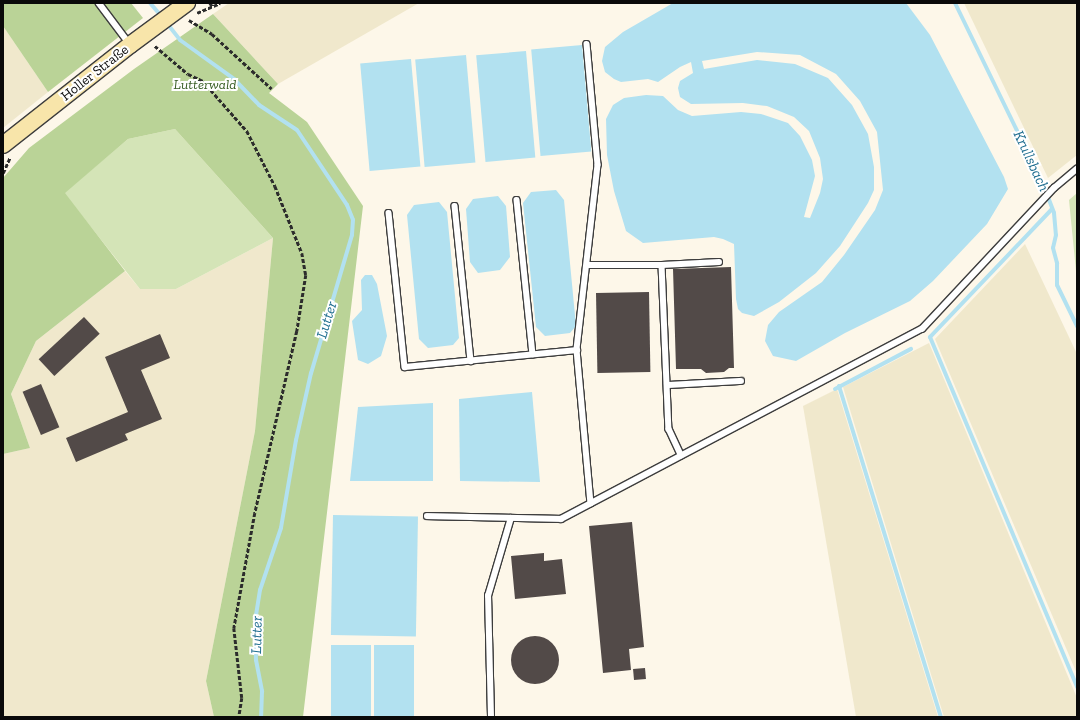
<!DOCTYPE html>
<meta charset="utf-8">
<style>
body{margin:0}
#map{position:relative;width:1080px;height:720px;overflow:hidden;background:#fdf7e9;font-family:"Zilla Slab",serif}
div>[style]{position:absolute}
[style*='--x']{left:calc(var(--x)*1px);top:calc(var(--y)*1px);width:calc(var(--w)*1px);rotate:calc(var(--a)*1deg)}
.farmland>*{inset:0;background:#f0e8cc}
.green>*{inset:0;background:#d4e4b7}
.forest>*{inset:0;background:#bad397}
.water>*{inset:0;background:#b2e1f0;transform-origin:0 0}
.stream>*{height:4px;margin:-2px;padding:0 2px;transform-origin:2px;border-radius:2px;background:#b2e1f0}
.building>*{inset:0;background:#524a48;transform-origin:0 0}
.round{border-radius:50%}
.path>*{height:2.5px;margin-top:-1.25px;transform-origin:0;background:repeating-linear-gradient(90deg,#2c2c2c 0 4px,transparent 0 6px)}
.roads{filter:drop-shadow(1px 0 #3d3d3d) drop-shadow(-1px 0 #3d3d3d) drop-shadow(0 1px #3d3d3d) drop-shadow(0 -1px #3d3d3d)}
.lane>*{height:5.5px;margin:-2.75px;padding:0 2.75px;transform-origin:2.75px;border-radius:2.75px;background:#fff}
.secondary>*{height:16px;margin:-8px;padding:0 8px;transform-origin:8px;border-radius:8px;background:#f8e5aa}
span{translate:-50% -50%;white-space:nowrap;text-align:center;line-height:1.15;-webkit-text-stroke:4px #fff;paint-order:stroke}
.street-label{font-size:14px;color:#0a0a0a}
.park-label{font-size:14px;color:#355b21;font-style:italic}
.water-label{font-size:15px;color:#206e90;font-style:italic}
.frame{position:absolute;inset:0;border:4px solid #0a0a0a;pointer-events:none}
</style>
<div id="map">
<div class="farmland">
<i style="clip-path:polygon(229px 3px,419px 3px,278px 84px,213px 14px)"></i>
<i style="clip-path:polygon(964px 3px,1077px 3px,1077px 155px,1048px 178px)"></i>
<i style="clip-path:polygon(3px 26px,48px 92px,3px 128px)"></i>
<i style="clip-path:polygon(273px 238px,255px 431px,206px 681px,214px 717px,3px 717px,3px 454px,30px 448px,11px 394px,36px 341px,125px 271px,140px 289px,176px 289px)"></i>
<i style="clip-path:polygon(1025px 244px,1077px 354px,1077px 674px,935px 339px)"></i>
<i style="clip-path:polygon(929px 343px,1077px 698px,1077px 717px,944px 717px,843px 387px)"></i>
<i style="clip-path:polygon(837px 389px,938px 717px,856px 717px,803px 406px)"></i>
</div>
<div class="green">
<i style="clip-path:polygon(175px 129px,273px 238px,176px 289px,140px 289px,64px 193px,128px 139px)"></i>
<i style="clip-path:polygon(1077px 193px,1077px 281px,1069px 200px)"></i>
</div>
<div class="forest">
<i style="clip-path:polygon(3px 3px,131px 3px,143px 18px,48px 92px,3px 26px)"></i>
<i style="clip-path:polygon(213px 14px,278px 84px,269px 93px,307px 122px,363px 206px,303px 717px,214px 717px,206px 681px,255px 431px,273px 238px,175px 129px,128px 139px,65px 193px,125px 271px,36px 341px,11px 394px,30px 448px,3px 454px,3px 178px,29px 148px,134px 69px)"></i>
</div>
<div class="water">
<i style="clip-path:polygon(673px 3px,906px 3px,930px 35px,1004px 177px,1008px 189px,987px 224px,933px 281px,910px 301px,845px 333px,796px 361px,773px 356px,765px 341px,768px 325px,779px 312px,822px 282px,844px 255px,875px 210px,883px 190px,877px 132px,860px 101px,836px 74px,800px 55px,757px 52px,702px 61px,704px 69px,757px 60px,795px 64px,828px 78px,852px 105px,868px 134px,874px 167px,874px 190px,868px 203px,840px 246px,816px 273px,779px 302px,754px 316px,742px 313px,738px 309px,736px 299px,734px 244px,723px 239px,714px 237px,643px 243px,626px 231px,614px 191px,607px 155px,606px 119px,613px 105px,624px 98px,646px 95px,663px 96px,678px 110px,692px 116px,741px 112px,761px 114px,788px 123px,800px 136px,812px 160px,815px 176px,804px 217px,810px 218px,820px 193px,823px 179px,820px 158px,809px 131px,794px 117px,767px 106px,743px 103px,691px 104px,680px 97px,678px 88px,680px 81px,693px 73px,691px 62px,680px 67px,658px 82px,648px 79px,621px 82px,614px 79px,605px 72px,602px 61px,605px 47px,623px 32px)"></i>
<i style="left:582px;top:45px;width:107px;height:51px;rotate:85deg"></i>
<i style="left:526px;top:51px;width:107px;height:50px;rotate:85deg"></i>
<i style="left:466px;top:55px;width:108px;height:51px;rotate:85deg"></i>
<i style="left:411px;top:59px;width:108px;height:51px;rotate:85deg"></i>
<i style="clip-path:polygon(556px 190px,564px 200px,576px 326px,570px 333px,545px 336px,536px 327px,523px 203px,531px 192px)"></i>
<i style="clip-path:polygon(498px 196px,506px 206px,510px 257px,500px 270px,478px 273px,470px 262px,466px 209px,473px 199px)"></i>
<i style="clip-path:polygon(439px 202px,447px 212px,459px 338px,453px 345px,428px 348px,419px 339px,407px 215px,414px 205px)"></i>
<i style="clip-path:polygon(365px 275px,372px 275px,377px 284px,387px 336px,381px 356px,368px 364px,358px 360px,352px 321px,362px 310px,361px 280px)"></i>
<i style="clip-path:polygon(532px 392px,540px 482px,460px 481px,459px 399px)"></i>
<i style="clip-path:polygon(433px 403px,433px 481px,350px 481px,358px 407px)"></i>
<i style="left:333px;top:515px;width:85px;height:120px;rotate:1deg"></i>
<i style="left:331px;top:645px;width:40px;height:72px"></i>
<i style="left:374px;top:645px;width:40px;height:72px"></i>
</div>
<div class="stream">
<i style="--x:150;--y:3;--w:18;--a:49"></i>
<i style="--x:955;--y:3;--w:201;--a:64.1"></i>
<i style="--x:1043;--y:184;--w:31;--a:69"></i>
<i style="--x:1054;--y:213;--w:22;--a:85"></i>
<i style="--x:1056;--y:235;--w:13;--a:103"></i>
<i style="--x:1053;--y:248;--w:16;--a:75"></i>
<i style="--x:1057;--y:263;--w:22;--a:90"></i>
<i style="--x:1057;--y:285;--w:46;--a:64"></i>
<i style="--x:166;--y:22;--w:23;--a:52"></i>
<i style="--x:180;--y:40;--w:67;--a:35.8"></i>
<i style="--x:234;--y:79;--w:36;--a:46"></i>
<i style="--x:259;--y:105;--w:45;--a:33.3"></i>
<i style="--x:297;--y:130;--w:90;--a:56.3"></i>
<i style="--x:347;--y:205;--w:16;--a:68"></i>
<i style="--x:353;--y:220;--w:15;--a:94"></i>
<i style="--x:352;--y:235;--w:144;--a:106.5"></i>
<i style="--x:311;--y:373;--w:69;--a:102.6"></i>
<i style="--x:296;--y:440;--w:89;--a:99.7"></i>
<i style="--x:281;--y:528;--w:65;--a:108.7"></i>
<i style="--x:260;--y:590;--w:30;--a:99"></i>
<i style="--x:255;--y:620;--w:40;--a:88.6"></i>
<i style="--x:256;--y:660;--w:32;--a:79"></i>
<i style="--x:262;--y:691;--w:26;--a:92"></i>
<i style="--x:1052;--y:209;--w:177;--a:133.6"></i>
<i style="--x:930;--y:337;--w:380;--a:67.2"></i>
<i style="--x:839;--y:386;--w:346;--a:72.9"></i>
<i style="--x:835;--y:389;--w:86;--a:-27.8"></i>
</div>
<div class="building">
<i style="clip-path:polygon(731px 267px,734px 368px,729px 368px,724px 372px,706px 373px,701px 369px,676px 369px,673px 269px)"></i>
<i style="left:649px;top:292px;width:80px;height:53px;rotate:89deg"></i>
<i style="left:84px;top:317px;width:23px;height:62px;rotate:47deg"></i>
<i style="clip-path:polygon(160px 334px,170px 358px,141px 370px,162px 419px,125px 434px,128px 440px,76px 462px,66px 438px,128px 412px,105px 357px)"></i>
<i style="left:41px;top:384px;width:47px;height:20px;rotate:67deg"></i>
<i style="clip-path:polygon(632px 522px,644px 647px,629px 649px,631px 670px,603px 673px,589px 526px)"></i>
<i style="clip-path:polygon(544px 553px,544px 561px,562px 559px,566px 594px,515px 599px,511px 556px)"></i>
<i class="round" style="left:511px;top:636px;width:48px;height:48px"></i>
<i style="left:645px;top:668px;width:11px;height:12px;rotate:85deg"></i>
</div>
<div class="path">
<i style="--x:210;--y:3;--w:5;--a:53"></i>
<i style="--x:197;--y:13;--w:25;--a:-23"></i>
<i style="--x:189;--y:20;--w:27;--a:31"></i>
<i style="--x:212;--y:34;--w:81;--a:42.5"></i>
<i style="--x:155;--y:46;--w:43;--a:40.3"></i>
<i style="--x:188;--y:74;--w:17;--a:25"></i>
<i style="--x:203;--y:81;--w:67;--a:48.7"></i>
<i style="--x:247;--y:131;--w:62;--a:63"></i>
<i style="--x:275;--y:186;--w:72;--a:68.1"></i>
<i style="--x:302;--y:253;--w:22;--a:80"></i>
<i style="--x:306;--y:275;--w:57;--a:99.1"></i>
<i style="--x:297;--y:331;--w:187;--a:103"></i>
<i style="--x:255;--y:513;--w:117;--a:100.3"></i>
<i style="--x:234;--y:628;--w:70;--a:83.5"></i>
<i style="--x:242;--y:698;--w:19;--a:99"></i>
<i style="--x:3;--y:173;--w:17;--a:-66"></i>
</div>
<div class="roads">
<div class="lane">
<i style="--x:99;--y:3;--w:50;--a:53.1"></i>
<i style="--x:587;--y:44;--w:121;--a:84.8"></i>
<i style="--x:598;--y:165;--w:186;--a:96.5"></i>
<i style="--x:577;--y:350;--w:154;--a:84.8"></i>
<i style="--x:517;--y:200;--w:155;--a:84.1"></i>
<i style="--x:455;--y:206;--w:156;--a:84.1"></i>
<i style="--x:389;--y:213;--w:155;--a:84.1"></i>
<i style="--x:405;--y:367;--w:173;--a:-5.6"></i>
<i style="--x:587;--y:265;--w:75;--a:0"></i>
<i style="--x:662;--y:265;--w:57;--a:-3"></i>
<i style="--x:662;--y:265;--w:164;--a:87.6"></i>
<i style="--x:669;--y:429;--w:29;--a:65"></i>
<i style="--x:667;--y:385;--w:74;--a:-3.1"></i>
<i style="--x:427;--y:516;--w:134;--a:1.3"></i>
<i style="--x:561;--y:519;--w:408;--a:-27.8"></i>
<i style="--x:922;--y:329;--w:193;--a:-46.9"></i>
<i style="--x:1054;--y:188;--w:30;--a:-40"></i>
<i style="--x:491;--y:717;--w:121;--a:-91.4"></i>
<i style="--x:488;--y:596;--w:81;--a:-73.6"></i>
</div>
<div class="secondary">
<i style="--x:3;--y:145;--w:162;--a:-38.2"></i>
<i style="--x:130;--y:45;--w:71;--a:-36.4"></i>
</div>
</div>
<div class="street-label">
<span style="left:95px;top:73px;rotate:-38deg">Holler Straße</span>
</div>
<div class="park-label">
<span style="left:205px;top:85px">Lutterwald</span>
</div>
<div class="water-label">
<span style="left:1031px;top:161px;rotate:65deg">Krullsbach</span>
<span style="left:327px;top:320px;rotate:-73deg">Lutter</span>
<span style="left:257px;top:635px;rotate:-89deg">Lutter</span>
</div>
<div class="frame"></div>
</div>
